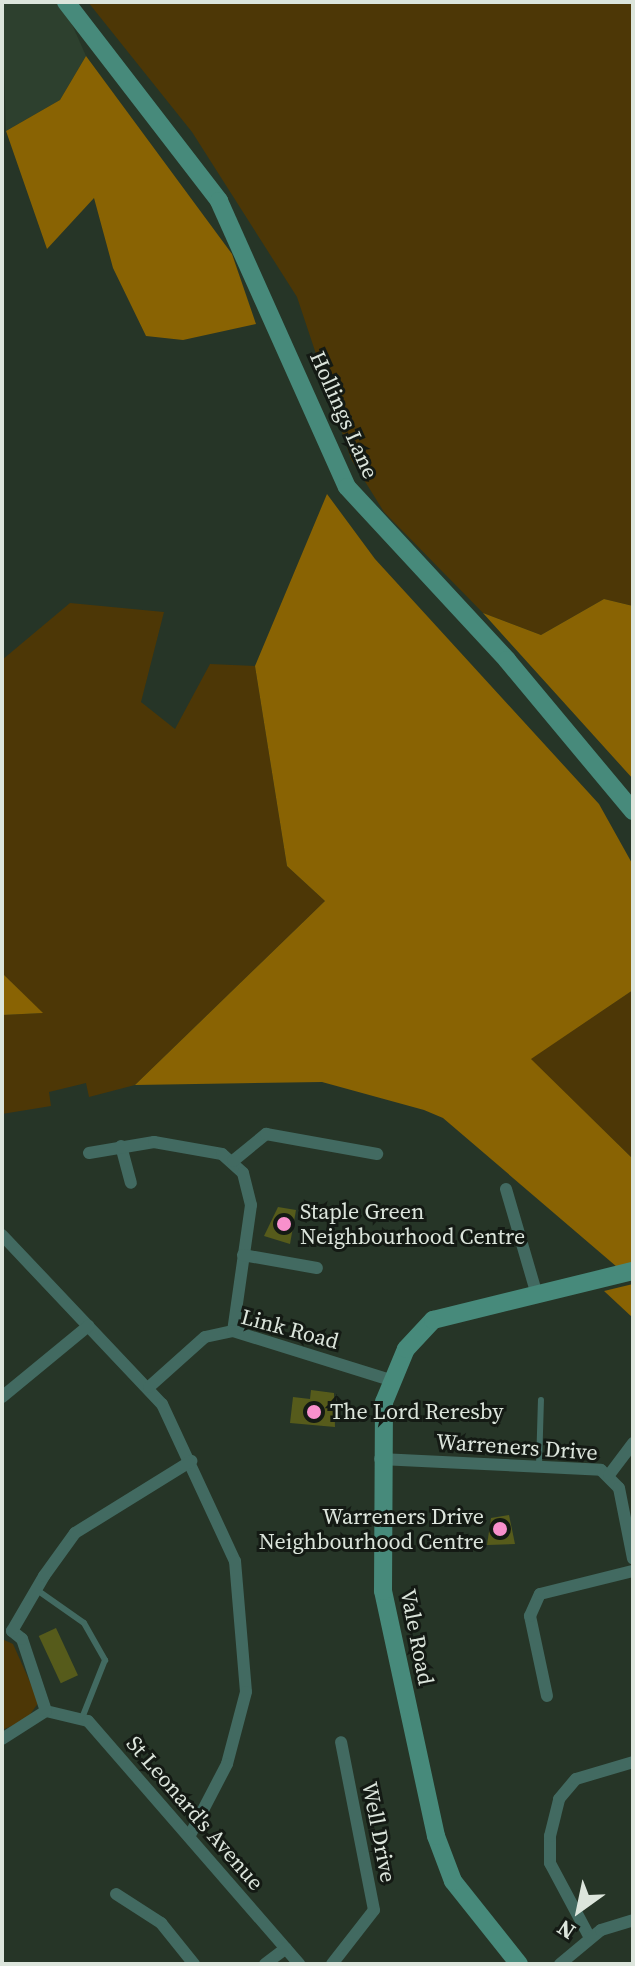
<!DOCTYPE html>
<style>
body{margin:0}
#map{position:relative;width:635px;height:1966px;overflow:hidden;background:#263527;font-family:"Source Serif 4",serif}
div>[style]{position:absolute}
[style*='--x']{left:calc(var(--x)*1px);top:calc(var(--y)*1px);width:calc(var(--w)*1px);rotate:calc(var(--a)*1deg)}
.built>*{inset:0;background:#2d402e}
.green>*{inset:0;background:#4d3706}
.forest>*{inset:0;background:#896303}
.building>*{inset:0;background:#565b1b;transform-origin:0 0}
.lane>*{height:6px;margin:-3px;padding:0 3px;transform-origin:3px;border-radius:3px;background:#426a61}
.street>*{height:12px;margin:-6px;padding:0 6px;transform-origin:6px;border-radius:6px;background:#426a61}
.secondary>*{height:18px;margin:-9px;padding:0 9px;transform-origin:9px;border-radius:9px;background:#478a7b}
.dots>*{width:22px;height:22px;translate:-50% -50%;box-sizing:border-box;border:4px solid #141a14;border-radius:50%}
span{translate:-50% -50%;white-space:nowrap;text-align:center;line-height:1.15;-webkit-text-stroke:6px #141a14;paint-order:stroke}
.street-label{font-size:22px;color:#dce5dc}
.poi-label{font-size:22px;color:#dce5dc}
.left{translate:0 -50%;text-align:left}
.right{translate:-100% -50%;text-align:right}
.frame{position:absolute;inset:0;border:4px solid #dce5dc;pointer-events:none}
.north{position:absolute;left:539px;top:1870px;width:80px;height:80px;-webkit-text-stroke:6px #141a14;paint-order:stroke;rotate:213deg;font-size:22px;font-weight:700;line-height:32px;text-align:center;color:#dce5dc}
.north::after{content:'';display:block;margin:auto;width:28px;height:36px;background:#dce5dc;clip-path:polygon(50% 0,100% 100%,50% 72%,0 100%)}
</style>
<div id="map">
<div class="built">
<i style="clip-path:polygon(2px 2px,62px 2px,86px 56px,60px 100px,6px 131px)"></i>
</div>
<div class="green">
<i style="clip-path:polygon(88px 2px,633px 2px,633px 606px,604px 599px,541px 635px,483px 613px,384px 512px,351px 459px,297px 297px,192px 132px)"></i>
<i style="clip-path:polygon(70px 603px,164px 612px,141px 702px,175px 729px,210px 664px,255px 666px,287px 866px,325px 901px,135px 1085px,89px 1097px,86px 1083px,49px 1092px,51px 1106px,2px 1114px,2px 1015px,42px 1013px,2px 973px,2px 660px)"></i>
<i style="clip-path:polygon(633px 990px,633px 1159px,530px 1059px)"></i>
<i style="clip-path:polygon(2px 1639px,13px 1644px,39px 1702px,26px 1720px,2px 1730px)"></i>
</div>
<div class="forest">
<i style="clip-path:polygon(86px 56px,232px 254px,256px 324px,183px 340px,146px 336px,113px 268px,94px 198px,47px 249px,6px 131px,60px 100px)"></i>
<i style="clip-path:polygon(327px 494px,375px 559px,599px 804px,633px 865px,633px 990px,531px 1059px,633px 1159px,633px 1263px,617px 1267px,443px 1118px,424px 1110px,322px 1082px,135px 1085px,325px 901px,287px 866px,255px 666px)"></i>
<i style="clip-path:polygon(604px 599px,633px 606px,633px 779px,483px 613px,541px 635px)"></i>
<i style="clip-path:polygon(2px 973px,43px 1013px,2px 1015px)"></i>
<i style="clip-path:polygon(633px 1284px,633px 1318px,604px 1291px)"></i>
</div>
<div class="building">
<i style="clip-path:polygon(278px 1207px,296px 1210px,290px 1244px,264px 1236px)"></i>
<i style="clip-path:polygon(311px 1390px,334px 1393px,335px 1427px,290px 1423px,293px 1397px,310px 1399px)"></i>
<i style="clip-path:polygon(509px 1515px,515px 1544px,487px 1545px,491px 1518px)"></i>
<i style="left:56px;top:1628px;width:52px;height:19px;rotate:65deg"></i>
</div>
<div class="lane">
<i style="--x:539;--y:1466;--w:66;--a:-88.3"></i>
<i style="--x:37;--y:1590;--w:57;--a:35.1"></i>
<i style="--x:84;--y:1623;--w:43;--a:60.4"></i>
<i style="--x:105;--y:1660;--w:62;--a:111.6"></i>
</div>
<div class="street">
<i style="--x:121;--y:1146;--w:38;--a:75"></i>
<i style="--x:89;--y:1153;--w:66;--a:-9.6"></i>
<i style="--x:154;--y:1142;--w:69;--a:10"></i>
<i style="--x:222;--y:1154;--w:28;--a:42"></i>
<i style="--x:243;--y:1173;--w:33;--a:76"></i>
<i style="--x:251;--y:1205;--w:127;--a:98.1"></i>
<i style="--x:233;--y:1161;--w:43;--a:-39.3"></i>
<i style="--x:266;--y:1134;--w:113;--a:10.2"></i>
<i style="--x:506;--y:1189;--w:110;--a:73.7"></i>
<i style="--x:2;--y:1235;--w:233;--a:46.6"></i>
<i style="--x:162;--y:1404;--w:173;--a:65.1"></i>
<i style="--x:235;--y:1561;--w:131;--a:85.2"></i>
<i style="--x:246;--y:1692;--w:74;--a:104.8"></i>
<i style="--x:227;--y:1764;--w:82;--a:117.5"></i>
<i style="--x:243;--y:1255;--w:75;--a:10"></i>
<i style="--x:149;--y:1387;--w:75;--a:-41.8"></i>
<i style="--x:205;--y:1337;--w:29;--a:-12"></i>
<i style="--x:233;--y:1331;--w:164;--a:17.3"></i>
<i style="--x:2;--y:1397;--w:112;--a:-39.5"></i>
<i style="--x:380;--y:1459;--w:221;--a:2.8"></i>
<i style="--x:601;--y:1470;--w:25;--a:45"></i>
<i style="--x:619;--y:1488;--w:72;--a:78.8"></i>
<i style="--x:609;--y:1475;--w:40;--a:-53"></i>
<i style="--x:547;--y:1696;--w:82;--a:-102"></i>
<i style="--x:530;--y:1616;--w:24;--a:-66"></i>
<i style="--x:540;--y:1594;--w:96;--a:-13.9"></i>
<i style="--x:46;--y:1711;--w:43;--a:13.4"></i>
<i style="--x:88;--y:1721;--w:322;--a:49"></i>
<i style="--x:2;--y:1739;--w:52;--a:-32.5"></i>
<i style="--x:46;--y:1711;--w:76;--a:-108.4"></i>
<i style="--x:22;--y:1639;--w:13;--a:-141"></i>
<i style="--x:12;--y:1631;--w:64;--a:-59.8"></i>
<i style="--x:44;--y:1576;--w:53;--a:-54.2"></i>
<i style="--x:75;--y:1533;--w:137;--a:-31.8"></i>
<i style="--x:116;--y:1894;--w:54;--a:32.8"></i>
<i style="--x:161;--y:1923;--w:53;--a:51.2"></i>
<i style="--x:590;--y:1938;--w:85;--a:-118.1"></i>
<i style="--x:550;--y:1863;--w:27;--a:-90"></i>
<i style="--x:550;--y:1836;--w:38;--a:-76"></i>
<i style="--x:559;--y:1799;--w:26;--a:-50"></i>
<i style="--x:576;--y:1779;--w:59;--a:-16.6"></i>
<i style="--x:265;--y:1964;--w:26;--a:-37"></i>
<i style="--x:332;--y:1964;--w:68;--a:-52.1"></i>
<i style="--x:374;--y:1910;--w:171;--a:-101.1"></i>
<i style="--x:560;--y:1964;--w:53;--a:-39.7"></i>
<i style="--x:601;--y:1930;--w:34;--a:-17"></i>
</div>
<div class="secondary">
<i style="--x:66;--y:2;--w:251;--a:52.4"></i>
<i style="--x:219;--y:201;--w:313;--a:65.9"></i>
<i style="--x:347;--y:487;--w:236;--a:47.2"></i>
<i style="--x:507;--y:660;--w:197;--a:50.2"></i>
<i style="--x:519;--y:1964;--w:106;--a:-128.5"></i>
<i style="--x:453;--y:1881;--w:48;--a:-110.7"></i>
<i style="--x:436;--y:1836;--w:251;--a:-102.2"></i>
<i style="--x:383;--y:1591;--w:189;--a:-89.7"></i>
<i style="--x:384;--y:1402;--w:57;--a:-67.5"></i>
<i style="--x:406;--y:1349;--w:40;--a:-47"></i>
<i style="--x:433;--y:1320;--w:206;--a:-13.8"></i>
</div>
<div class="dots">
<i style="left:284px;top:1224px;background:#f890cc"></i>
<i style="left:314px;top:1412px;background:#f890cc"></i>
<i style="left:500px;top:1529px;background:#f890cc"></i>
</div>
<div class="street-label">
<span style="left:344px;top:415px;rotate:66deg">Hollings Lane</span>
<span style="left:290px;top:1329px;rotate:15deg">Link Road</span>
<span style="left:517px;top:1447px;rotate:4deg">Warreners Drive</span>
<span style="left:417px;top:1637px;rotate:79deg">Vale Road</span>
<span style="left:195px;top:1813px;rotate:49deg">St Leonard's Avenue</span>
<span style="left:379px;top:1832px;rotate:79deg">Well Drive</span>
</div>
<div class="poi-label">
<span class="left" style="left:300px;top:1224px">Staple Green<br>Neighbourhood Centre</span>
<span class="left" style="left:330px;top:1412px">The Lord Reresby</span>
<span class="right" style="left:484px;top:1529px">Warreners Drive<br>Neighbourhood Centre</span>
</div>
<div class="frame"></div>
<div class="north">N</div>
</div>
